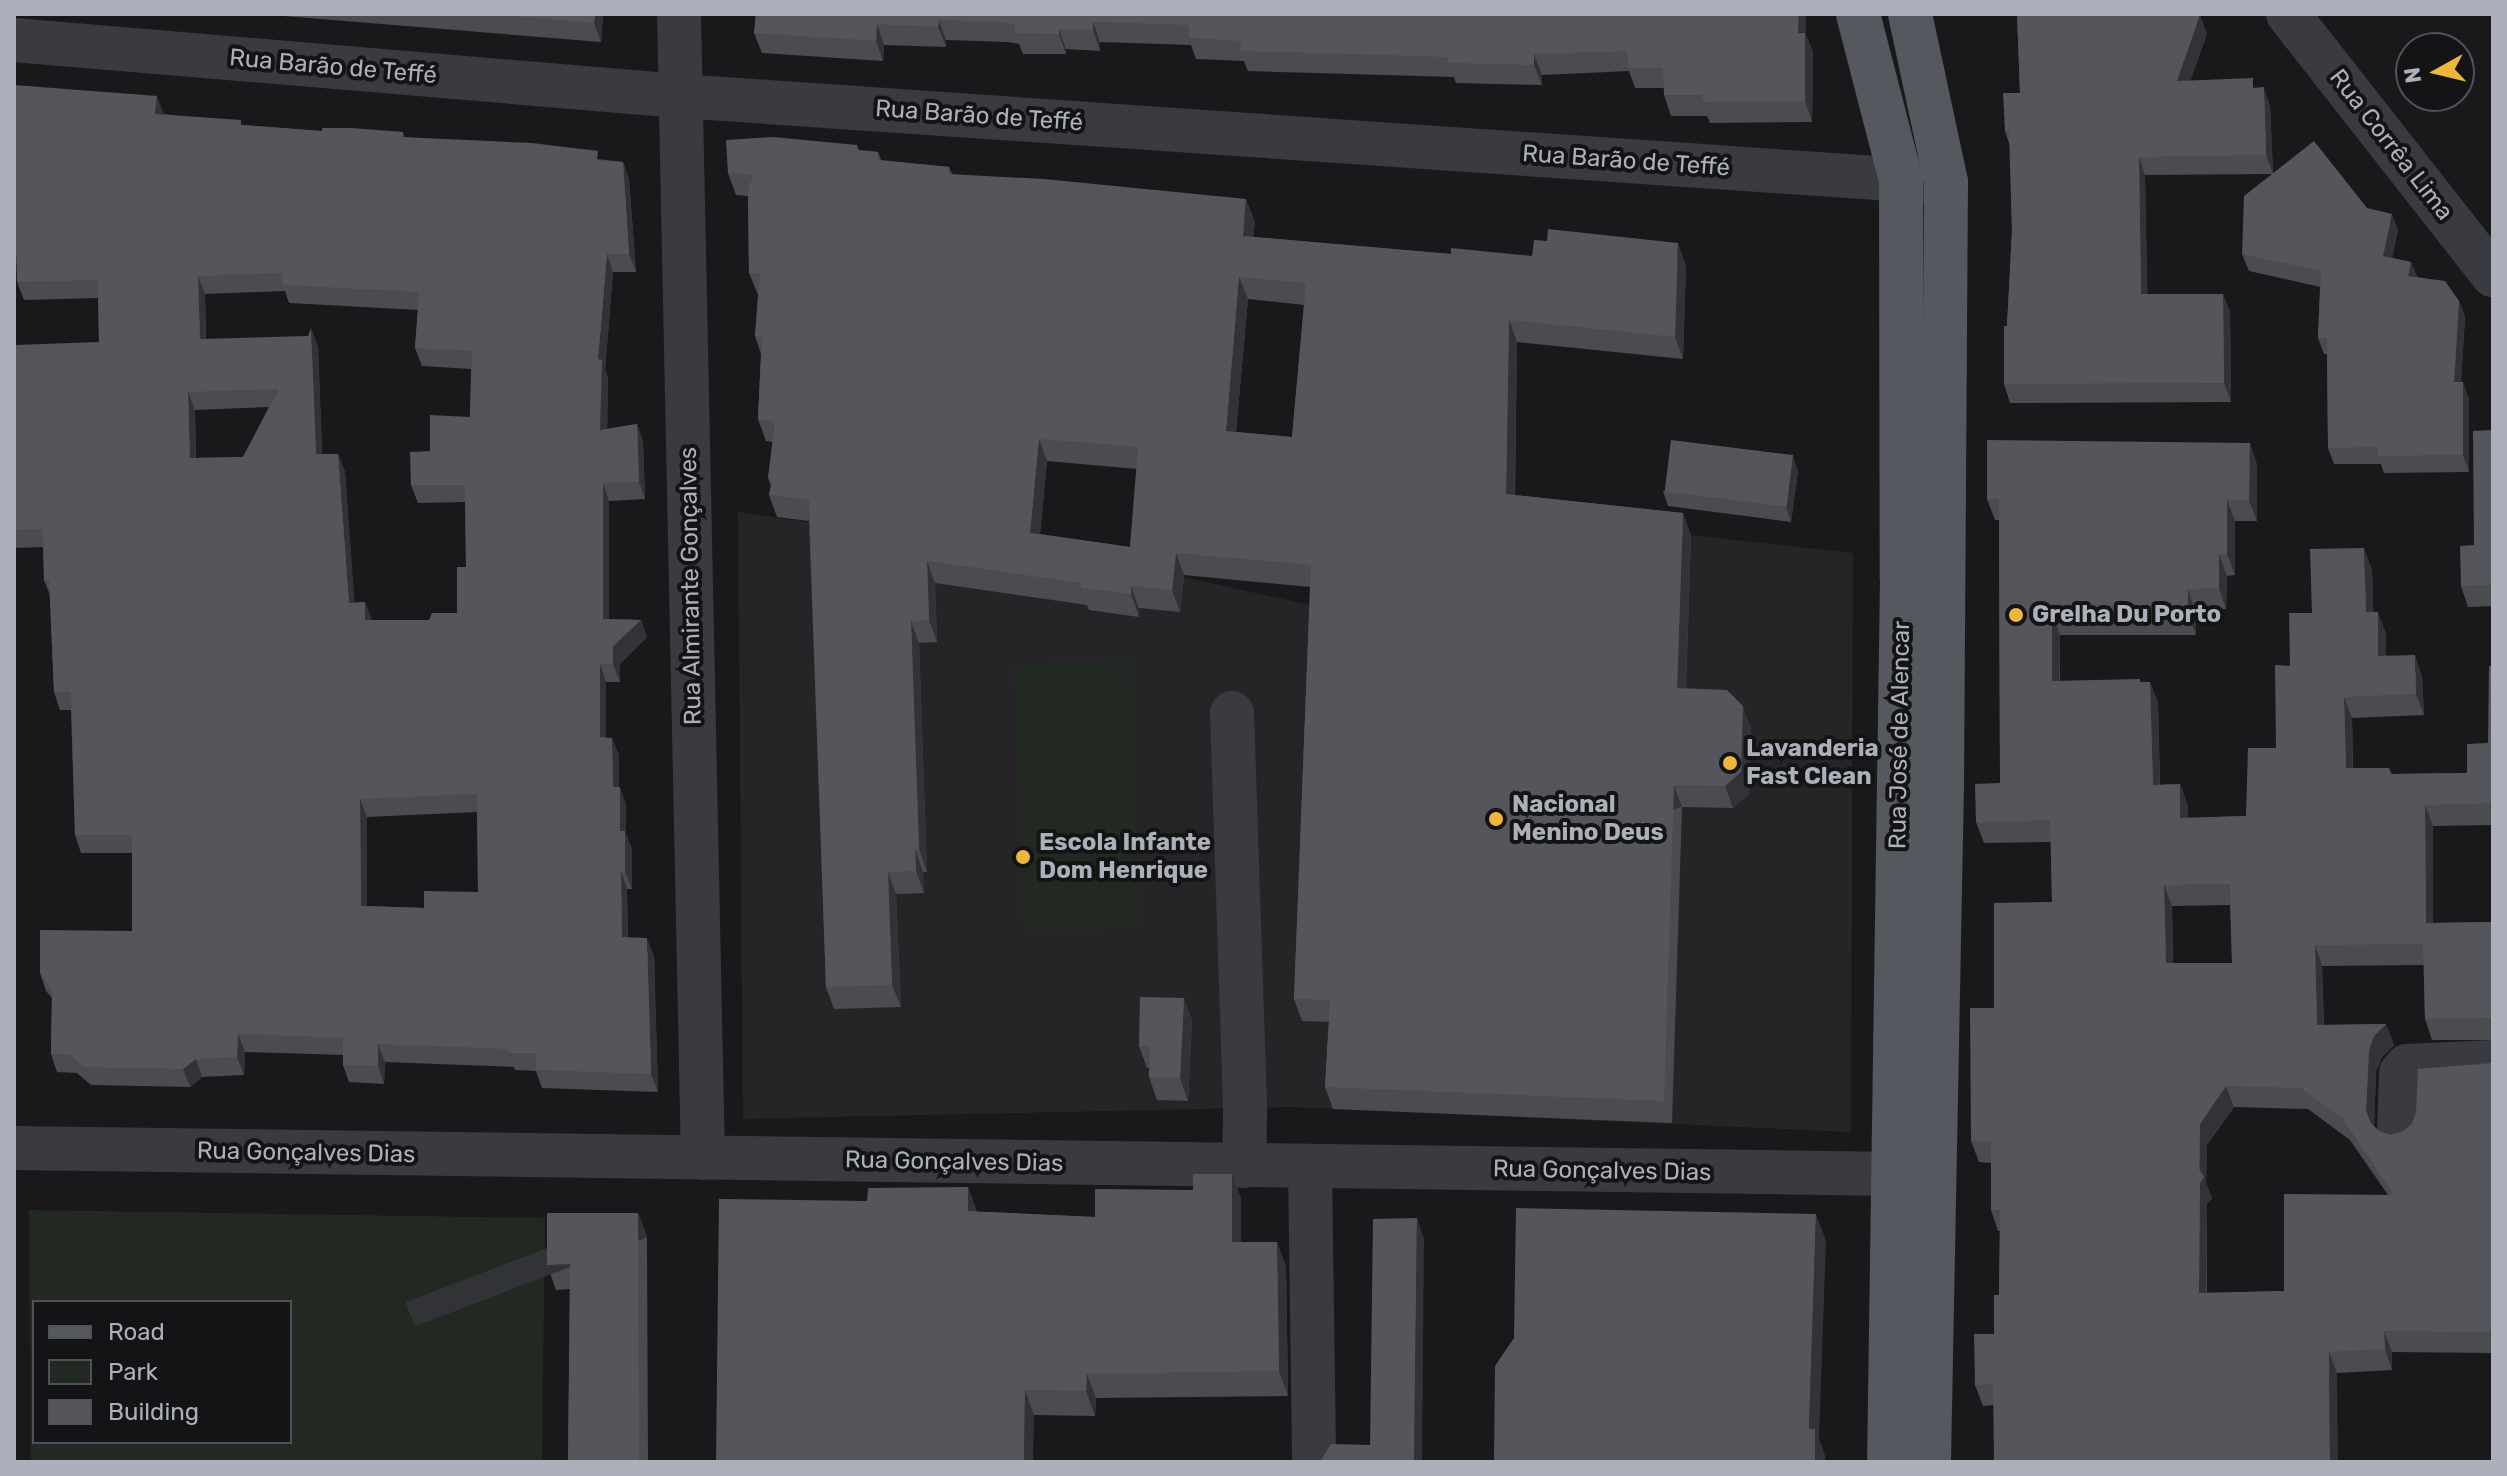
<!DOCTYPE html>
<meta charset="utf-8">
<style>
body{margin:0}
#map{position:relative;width:2507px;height:1476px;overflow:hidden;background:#19191b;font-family:Rubik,sans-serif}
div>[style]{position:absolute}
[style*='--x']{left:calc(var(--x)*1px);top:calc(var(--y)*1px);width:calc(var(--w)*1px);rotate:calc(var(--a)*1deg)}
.built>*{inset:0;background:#252528}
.green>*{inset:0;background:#212922;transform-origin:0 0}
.minor>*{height:44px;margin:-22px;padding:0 22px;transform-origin:22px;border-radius:22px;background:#3a3b40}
.major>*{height:44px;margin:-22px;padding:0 22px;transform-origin:22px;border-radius:22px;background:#56585f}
.wall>*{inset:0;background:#4a4c50}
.shaded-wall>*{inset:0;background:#323336;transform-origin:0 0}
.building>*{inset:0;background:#55565b;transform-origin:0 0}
.dots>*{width:22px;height:22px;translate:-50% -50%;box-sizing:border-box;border:4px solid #141416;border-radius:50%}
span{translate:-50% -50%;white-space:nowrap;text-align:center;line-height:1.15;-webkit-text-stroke:8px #141416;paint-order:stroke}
.street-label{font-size:24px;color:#abb0ba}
.poi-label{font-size:24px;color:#abb0ba;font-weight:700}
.left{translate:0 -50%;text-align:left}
.frame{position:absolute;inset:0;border:16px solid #abb0ba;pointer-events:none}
.legend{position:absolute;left:32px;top:1300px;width:260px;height:144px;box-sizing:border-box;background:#141416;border:2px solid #505258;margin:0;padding:10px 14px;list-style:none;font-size:24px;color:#abb0ba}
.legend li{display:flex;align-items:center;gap:16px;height:40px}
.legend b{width:40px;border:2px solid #505258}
.north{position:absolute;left:2395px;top:32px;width:80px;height:80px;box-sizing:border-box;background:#141416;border:2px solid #505258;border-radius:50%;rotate:262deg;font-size:22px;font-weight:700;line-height:32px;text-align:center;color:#abb0ba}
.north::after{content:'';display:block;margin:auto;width:28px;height:36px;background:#efb63c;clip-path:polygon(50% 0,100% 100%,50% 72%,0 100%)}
</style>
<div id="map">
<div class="built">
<i style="clip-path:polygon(1462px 510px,1853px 553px,1851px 1132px,1291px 1107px,743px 1119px,738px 512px,1119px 566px,1119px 571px,1184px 577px,1318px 607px)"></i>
</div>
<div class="green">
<i style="left:1130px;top:660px;width:268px;height:116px;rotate:88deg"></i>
<i style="clip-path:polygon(evenodd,29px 1210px,545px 1218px,542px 1462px,31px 1462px,29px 1210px,34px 1302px,290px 1302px,290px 1442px,34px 1442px,34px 1302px)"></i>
</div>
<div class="minor">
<i style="--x:679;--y:14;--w:1144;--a:88.8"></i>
<i style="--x:2288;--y:14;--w:332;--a:51.9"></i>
<i style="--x:14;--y:40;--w:668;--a:4.81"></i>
<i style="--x:680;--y:96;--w:1258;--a:3.92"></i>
<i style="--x:1232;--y:713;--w:401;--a:88.1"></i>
<i style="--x:1245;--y:1114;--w:52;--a:91.1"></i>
<i style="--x:2399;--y:1131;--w:58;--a:-88"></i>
<i style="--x:2401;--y:1073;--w:9;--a:-49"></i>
<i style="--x:2407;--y:1066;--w:86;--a:-2.7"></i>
<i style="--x:14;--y:1148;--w:1879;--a:0.79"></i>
<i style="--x:1310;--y:1167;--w:295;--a:89.2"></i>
</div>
<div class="major">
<i style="--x:1858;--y:14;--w:171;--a:75.5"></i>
<i style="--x:1901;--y:180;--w:399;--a:89.9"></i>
<i style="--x:1902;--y:579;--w:883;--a:90.84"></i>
<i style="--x:1910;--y:14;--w:172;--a:77.9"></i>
<i style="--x:1946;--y:182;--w:602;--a:90.38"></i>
<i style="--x:1942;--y:784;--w:678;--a:91.1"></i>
</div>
<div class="wall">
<i style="clip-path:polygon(259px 14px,603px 14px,601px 42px)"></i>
<i style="clip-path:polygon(756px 14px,1806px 35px,1813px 53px,1812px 122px,1710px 123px,1707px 116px,1671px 116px,1664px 95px,1664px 88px,1635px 88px,1629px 71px,1542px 75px,1542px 85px,1456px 83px,1454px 77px,1248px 71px,1244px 61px,1196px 59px,1191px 45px,1100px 42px,1100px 51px,1066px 49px,1066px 54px,1023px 54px,1019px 44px,1007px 42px,946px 40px,946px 47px,884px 45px,883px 61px,762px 53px,754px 33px)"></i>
<i style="clip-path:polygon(2017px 14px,2195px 14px,2207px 34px,2190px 81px,2256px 88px,2270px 106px,2273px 173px,2367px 208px,2398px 230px,2392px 258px,2411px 262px,2417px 277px,2459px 301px,2465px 317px,2461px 382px,2469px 399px,2469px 472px,2384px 473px,2381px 464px,2334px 464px,2328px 448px,2327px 354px,2324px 354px,2318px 338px,2320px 287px,2249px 271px,2242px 254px,2272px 174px,2145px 175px,2147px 294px,2223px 294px,2230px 312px,2231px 402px,2010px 403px,2004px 384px,2012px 231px,2010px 146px,2005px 131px,2020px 93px)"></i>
<i style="clip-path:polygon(evenodd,164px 114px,243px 125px,322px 131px,403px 132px,404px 137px,623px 162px,629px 180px,636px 272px,613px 272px,605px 370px,608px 377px,607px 429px,637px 424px,643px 442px,645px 499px,609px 501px,609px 619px,641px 620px,647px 637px,620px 664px,620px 682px,606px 682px,606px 737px,619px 755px,619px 787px,626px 805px,626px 834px,632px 849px,632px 889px,627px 889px,628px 937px,654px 956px,658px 1092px,542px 1088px,536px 1071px,515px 1070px,514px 1067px,385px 1062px,384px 1084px,349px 1082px,343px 1065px,343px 1055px,245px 1052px,244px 1075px,202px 1077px,190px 1087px,91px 1085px,77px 1073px,57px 1072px,51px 1054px,52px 998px,46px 991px,40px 973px,132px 931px,132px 853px,81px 853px,75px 835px,71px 710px,60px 710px,54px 692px,50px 595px,44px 580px,43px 547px,14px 548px,14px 415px,16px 415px,99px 342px,98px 298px,24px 300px,17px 282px,164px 114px,285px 291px,289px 303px,418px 310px,415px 348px,422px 366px,471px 369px,470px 417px,430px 451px,411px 485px,418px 503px,465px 502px,466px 567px,457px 613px,429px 620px,371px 620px,365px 602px,354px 603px,345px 472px,338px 454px,322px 454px,318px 346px,206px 339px,205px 294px,285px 291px,164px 114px,269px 407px,243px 457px,196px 458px,195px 410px,269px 407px,164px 114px,477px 812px,478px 892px,424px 908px,367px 906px,367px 817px,477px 812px)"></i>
<i style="clip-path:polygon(evenodd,857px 145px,859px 150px,878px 152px,881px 160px,949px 167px,952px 174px,1255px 221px,1253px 237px,1451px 254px,1532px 256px,1686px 265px,1683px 359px,1517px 342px,1515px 495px,1683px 513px,1691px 535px,1686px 688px,1751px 728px,1749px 794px,1733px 808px,1682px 807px,1672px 1123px,1333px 1109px,1325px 1087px,1329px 1022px,1302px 1021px,1294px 999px,1310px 587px,1184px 575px,1180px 612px,1139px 608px,1139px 617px,1089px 610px,1087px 605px,935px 583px,937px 642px,919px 643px,927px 872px,923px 872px,924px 893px,896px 894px,901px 1007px,834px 1009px,826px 987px,809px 521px,777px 517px,769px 495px,771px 486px,768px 478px,773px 442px,766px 441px,758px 419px,761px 354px,755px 336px,758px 295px,749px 273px,748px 196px,736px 195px,728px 173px,857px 145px,1248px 299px,1304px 305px,1292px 437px,1236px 432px,1248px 299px,857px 145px,1047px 461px,1137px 469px,1130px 547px,1040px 534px,1047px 461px)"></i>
<i style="clip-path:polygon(2493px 430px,2493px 606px,2468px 607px,2461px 586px,2474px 545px)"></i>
<i style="clip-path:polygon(evenodd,2257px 464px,2257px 521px,2235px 521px,2235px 575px,2227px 576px,2226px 609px,2195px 610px,2196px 635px,2060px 635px,2060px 681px,2150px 682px,2158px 703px,2160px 785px,2180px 784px,2188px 806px,2188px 818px,2246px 816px,2276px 748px,2290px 666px,2312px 613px,2372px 569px,2373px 612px,2386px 633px,2386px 655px,2422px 676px,2424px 715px,2352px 718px,2353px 768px,2389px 768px,2392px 774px,2467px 773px,2488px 743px,2493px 666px,2493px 825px,2433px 826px,2433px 923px,2492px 922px,2493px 880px,2493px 1040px,2432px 1040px,2425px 1019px,2424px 965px,2322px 966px,2324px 1025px,2386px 1024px,2394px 1045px,2382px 1057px,2376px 1071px,2374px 1127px,2379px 1131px,2390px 1135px,2402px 1132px,2493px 1063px,2493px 1353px,2392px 1352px,2392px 1370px,2337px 1373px,1983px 1406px,1975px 1385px,1994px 1334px,1999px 1295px,2000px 1231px,1998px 1231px,1991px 1210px,1991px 1163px,1979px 1162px,1971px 1141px,1994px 1008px,2052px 902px,2051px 842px,1984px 843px,1976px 822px,2000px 783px,1999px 520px,1995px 520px,1987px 499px,2257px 464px,2230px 905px,2232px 963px,2173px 963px,2172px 906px,2230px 905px,2257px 464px,2234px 1107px,2308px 1109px,2350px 1140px,2388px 1195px,2284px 1291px,2207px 1293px,2207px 1204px,2212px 1198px,2206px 1183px,2207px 1145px,2234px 1107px)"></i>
<i style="clip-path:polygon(1798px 471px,1791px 522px,1668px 506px,1663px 491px)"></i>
<i style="clip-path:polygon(1184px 998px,1192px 1021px,1188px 1101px,1157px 1100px,1149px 1077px,1149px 1068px,1147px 1068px,1139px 1046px)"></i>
<i style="clip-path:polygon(1232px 1174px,1241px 1199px,1241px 1242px,1286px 1266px,1288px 1396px,1096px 1398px,1095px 1416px,1034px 1415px,867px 1201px,968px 1187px,977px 1212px,1095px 1217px,1193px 1190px)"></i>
<i style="clip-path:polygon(638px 1213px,647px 1237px,648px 1462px,568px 1462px,570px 1289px,556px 1290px,547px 1265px)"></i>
</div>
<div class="shaded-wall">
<i style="clip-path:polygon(595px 14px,603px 14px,601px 42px,594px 23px)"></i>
<i style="clip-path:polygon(1799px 14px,1806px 14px,1806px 35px,1813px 53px,1812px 122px,1805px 101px,1798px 33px)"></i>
<i style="clip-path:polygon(2189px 14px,2195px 14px,2195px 29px,2200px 15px,2207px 34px,2184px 99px,2177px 81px)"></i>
<i style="clip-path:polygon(939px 20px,946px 40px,946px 47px,938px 27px)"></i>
<i style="clip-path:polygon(1093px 22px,1100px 42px,1100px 51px,1093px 30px)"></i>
<i style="clip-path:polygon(877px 24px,884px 45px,883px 61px,876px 41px)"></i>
<i style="clip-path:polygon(1059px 29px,1066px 49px,1066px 54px,1059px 34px)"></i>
<i style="clip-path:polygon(1534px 54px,1542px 75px,1542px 85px,1534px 65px)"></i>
<i style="clip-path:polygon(2264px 87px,2270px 106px,2273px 174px,2266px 155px)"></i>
<i style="clip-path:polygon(157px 96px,164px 114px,155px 114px)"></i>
<i style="clip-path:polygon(2139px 157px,2145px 175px,2148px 312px,2141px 294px)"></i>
<i style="clip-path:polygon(623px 162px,629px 180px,636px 272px,629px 254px)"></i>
<i style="clip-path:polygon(1246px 199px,1255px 221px,1251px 259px,1243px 236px)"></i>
<i style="clip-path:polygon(2392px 214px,2398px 230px,2389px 272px,2383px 256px)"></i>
<i style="clip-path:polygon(1678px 243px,1686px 265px,1683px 359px,1675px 337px)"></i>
<i style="clip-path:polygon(607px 254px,613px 272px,605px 370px,608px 377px,607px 448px,600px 430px,598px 359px)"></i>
<i style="clip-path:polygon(2411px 262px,2417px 278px,2408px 276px)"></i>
<i style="clip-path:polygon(198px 276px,205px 294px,206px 357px,200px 339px)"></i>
<i style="clip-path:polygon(1239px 277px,1248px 299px,1234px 453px,1226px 431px)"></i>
<i style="clip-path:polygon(2223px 294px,2230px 312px,2231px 402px,2224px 383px)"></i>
<i style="clip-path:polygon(2459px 301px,2465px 317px,2460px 399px,2454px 382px)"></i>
<i style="clip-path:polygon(1509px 320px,1517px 342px,1514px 516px,1506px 494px)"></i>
<i style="clip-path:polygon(311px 328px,318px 346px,323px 472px,316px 454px)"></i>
<i style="clip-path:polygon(2463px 382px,2469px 399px,2469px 472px,2463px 455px)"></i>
<i style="clip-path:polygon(188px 392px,195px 410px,196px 476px,190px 458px)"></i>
<i style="clip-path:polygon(637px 424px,643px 442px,645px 499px,639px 482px)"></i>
<i style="clip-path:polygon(1039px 439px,1047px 461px,1038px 555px,1030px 533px)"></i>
<i style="clip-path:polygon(2250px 443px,2257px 464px,2257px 521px,2249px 500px)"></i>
<i style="clip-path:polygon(338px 454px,345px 472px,356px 621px,349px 603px)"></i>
<i style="clip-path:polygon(1793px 456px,1798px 471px,1791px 522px,1786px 507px)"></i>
<i style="clip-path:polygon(603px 483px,609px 501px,609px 637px,603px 619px)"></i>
<i style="clip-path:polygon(2227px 500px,2235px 521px,2235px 575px,2227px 554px)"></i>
<i style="clip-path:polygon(1683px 513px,1691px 535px,1685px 710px,1677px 688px)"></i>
<i style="clip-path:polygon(2364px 548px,2372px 569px,2374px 633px,2366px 612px)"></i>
<i style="clip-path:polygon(1176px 553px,1184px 575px,1180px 612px,1172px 590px)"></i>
<i style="clip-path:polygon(2219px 554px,2227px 576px,2226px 609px,2219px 588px)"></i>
<i style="clip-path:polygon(927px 561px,935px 583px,937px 642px,929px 620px)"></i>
<i style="clip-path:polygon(1131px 586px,1139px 608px,1139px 617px,1131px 594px)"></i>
<i style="clip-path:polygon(2188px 589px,2195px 610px,2196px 635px,2188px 614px)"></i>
<i style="clip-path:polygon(365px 602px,372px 620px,365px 620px)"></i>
<i style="clip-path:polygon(2378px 612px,2386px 633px,2386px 677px,2378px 656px)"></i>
<i style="clip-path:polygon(2052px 614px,2060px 635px,2059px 702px,2052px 681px)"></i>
<i style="clip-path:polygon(641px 620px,647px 637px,620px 664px,620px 682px,613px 664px,613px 646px)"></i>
<i style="clip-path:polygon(911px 621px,919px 643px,927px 872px,919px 849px)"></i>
<i style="clip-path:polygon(2415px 655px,2422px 676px,2424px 715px,2416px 694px)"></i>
<i style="clip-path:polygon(600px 664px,606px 682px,606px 755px,600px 737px)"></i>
<i style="clip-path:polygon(2150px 682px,2158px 703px,2160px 806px,2153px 785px)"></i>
<i style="clip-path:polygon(2344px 697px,2352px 718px,2353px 789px,2346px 768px)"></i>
<i style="clip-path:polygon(1743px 706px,1751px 728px,1749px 794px,1733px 808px,1725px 786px)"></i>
<i style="clip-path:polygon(612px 738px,619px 755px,619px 805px,613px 787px)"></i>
<i style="clip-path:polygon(2180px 784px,2188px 806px,2188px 839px,2180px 818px)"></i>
<i style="left:1674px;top:785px;width:23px;height:316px;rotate:70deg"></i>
<i style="clip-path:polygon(620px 787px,626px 805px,626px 834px,632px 849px,632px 889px,625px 871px,620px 831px)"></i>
<i style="clip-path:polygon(360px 799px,367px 817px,367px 924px,361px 906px)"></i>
<i style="clip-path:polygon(2425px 805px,2433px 826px,2433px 944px,2426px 923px)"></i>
<i style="clip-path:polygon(915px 849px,923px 872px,924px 893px,916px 871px)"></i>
<i style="clip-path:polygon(621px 871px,627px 889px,628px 955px,622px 937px)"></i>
<i style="clip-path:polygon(888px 872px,896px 894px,901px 1007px,892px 985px)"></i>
<i style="clip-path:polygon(2164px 885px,2172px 906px,2173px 984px,2166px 963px)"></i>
<i style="clip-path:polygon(647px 938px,654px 956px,658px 1092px,651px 1074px)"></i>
<i style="clip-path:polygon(2315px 945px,2322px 966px,2324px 1046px,2317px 1025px)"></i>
<i style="clip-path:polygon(1184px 998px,1192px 1021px,1188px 1101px,1180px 1078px)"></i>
<i style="clip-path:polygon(2386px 1024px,2394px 1045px,2382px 1057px,2376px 1071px,2374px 1131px,2370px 1122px,2366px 1110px,2369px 1050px,2374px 1036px)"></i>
<i style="clip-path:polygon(238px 1034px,245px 1052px,244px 1075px,237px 1057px)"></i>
<i style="clip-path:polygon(378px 1044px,385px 1062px,384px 1084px,378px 1066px)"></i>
<i style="clip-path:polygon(196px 1059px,202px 1077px,190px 1087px,183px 1069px)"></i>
<i style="clip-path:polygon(2226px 1086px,2234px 1107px,2207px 1145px,2206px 1183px,2212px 1198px,2207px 1204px,2206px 1314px,2199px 1293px,2200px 1124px)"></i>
<i style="clip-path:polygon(1232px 1174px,1241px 1199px,1241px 1267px,1232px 1242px)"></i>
<i style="clip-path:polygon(968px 1187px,977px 1212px,968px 1211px)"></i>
<i style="left:638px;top:1213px;width:26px;height:249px;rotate:69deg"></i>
<i style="clip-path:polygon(1816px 1214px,1826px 1241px,1819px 1439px,1825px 1455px,1825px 1462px,1815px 1462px,1809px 1429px)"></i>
<i style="clip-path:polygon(1417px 1218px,1424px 1239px,1422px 1462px,1414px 1462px)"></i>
<i style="clip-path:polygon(1277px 1242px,1286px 1266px,1288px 1396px,1279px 1371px)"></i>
<i style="clip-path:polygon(2384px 1331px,2392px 1352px,2392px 1370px,2385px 1349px)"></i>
<i style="clip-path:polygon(2329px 1352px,2337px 1373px,2338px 1462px,2330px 1462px)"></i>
<i style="clip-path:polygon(1087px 1374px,1096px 1398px,1095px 1416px,1086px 1391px)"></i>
<i style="clip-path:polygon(1025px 1390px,1034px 1415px,1033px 1462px,1024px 1462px)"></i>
</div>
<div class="building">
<i style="clip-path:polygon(491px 14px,595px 14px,594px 23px)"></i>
<i style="clip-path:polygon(756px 14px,1799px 14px,1798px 33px,1805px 33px,1805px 101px,1703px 102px,1702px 95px,1664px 95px,1663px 68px,1628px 68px,1627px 51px,1534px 54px,1534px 65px,1448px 63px,1448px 57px,1240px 51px,1241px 41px,1189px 38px,1189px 25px,1093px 22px,1093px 30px,1059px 29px,1059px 34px,1015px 33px,1015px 24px,1000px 22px,939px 20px,938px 27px,877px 24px,876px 41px,754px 33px)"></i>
<i style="clip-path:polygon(2017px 14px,2189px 14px,2189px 16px,2200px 15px,2177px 81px,2253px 78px,2253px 88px,2264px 87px,2266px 155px,2139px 157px,2141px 294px,2223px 294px,2224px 383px,2004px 384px,2004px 326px,2007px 326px,2012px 231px,2009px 132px,2005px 131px,2003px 93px,2020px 93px)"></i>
<i style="clip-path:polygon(evenodd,14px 85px,157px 96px,155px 114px,241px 120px,241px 125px,322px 131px,322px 128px,351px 128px,403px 132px,402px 137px,532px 143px,598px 151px,597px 160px,623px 162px,629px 254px,607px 254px,598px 359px,602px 360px,600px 430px,637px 424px,639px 482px,603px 483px,603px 619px,641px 620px,613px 646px,613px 664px,600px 664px,600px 737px,612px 738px,613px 787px,620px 787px,620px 831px,625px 831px,625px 871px,621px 871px,622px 937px,647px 938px,651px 1074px,536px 1070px,536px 1053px,509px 1053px,508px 1049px,378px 1044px,378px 1066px,343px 1065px,343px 1038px,238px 1034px,237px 1057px,196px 1059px,183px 1069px,84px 1067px,71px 1055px,51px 1054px,52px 989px,40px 973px,40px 930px,132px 931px,132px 835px,75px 835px,71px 692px,54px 692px,49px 580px,44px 580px,43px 529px,14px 530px,14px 415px,16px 415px,15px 345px,99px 342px,98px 280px,17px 282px,14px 188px,14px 85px,282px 273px,283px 285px,419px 292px,415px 348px,472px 351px,470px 417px,430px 415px,430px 451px,410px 452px,411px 485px,465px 485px,466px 567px,457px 567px,457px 613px,432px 613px,429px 620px,365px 620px,365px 602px,349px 603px,338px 454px,316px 454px,311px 328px,308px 336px,200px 339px,198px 276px,282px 273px,14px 85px,279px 389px,243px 457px,190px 458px,188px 392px,279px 389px,14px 85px,477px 794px,478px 892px,424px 891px,424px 908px,361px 906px,360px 799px,477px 794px)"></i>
<i style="clip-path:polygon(evenodd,773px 137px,857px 145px,857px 150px,878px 152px,877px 160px,949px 167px,948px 174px,1044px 179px,1246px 199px,1243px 236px,1451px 254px,1451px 248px,1532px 256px,1534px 240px,1547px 241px,1548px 229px,1678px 243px,1675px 337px,1509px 320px,1506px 494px,1683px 513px,1677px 688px,1727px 690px,1743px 706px,1741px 772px,1725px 786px,1674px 785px,1664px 1101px,1325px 1087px,1330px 1000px,1294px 999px,1311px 565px,1176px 553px,1172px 590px,1131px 586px,1131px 594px,1081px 588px,1081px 583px,927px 561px,929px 620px,911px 621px,919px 849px,915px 849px,916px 871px,888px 872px,892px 985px,826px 987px,809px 500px,769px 495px,772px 479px,768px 478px,775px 421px,758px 419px,762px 337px,755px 336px,760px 274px,749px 273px,748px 189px,754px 175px,728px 173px,726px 140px,773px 137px,1239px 277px,1306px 283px,1292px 437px,1226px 431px,1239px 277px,773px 137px,1039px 439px,1138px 447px,1130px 547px,1030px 533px,1039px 439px)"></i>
<i style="clip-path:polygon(2314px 141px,2367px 208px,2392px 214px,2383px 256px,2411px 262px,2408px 276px,2445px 281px,2459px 301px,2454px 382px,2463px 382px,2463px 455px,2378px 456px,2378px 447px,2328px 448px,2327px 338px,2318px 338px,2321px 271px,2242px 254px,2244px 196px)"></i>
<i style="clip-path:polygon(2493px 430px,2493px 585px,2461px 586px,2460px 546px,2474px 545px,2473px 431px)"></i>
<i style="left:1671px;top:440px;width:123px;height:52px;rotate:7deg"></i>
<i style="clip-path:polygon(evenodd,1987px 440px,2250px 443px,2249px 500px,2227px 500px,2227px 554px,2219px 554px,2219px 588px,2188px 589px,2188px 614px,2052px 614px,2052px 681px,2140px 679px,2140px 682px,2150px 682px,2153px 785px,2180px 784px,2180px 818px,2246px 816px,2248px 748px,2276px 748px,2275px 665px,2290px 666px,2289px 613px,2312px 613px,2310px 549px,2364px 548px,2366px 612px,2378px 612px,2378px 656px,2415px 655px,2416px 694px,2344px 697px,2346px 768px,2389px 768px,2390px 774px,2467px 773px,2467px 744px,2488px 743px,2489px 666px,2493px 666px,2493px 803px,2425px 805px,2426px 923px,2492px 922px,2492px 880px,2493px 880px,2493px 1018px,2425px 1019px,2423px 944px,2315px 945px,2317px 1025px,2386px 1024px,2374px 1036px,2369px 1050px,2366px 1110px,2370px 1122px,2379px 1131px,2390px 1135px,2402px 1132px,2412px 1124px,2416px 1112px,2418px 1069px,2493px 1063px,2493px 1332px,2384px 1331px,2385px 1349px,2329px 1352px,2330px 1462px,1994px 1462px,1993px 1384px,1975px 1385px,1974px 1334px,1994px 1334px,1994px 1295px,1999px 1295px,2000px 1210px,1991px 1210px,1991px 1142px,1971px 1141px,1970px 1008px,1994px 1008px,1994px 903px,2052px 902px,2050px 820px,1976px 822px,1975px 784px,2000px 783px,1999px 499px,1987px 499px,1987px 440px,2230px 884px,2232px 963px,2166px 963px,2164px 885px,2230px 884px,1987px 440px,2226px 1086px,2301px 1088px,2343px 1119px,2394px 1195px,2284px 1194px,2284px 1291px,2199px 1293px,2200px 1183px,2204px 1177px,2199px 1169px,2200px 1124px,2226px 1086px)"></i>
<i style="clip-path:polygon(1140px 997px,1184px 998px,1180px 1078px,1149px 1077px,1150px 1046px,1139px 1046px)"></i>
<i style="clip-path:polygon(1193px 1174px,1232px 1174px,1232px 1242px,1277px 1242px,1279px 1371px,1087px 1374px,1086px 1391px,1025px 1390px,1024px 1462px,716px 1462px,719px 1199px,867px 1201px,868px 1188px,968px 1187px,968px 1211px,1095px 1217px,1095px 1189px,1193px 1190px)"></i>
<i style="clip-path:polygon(1516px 1208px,1816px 1214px,1809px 1429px,1815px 1429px,1815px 1462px,1494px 1462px,1495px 1366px,1514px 1338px)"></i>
<i style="clip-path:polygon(547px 1213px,638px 1213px,639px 1462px,568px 1462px,570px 1264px,547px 1265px)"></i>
<i style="clip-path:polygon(1417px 1218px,1414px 1462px,1320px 1462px,1331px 1444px,1370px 1445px,1373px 1219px)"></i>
</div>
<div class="dots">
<i style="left:2016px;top:615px;background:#efb63c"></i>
<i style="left:1730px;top:763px;background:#efb63c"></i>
<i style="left:1496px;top:819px;background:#efb63c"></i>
<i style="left:1023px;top:857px;background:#efb63c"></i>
</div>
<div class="street-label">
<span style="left:333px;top:67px;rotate:5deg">Rua Barão de Teffé</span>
<span style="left:979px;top:116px;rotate:4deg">Rua Barão de Teffé</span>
<span style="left:2391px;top:145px;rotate:52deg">Rua Corrêa Lima</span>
<span style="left:1626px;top:161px;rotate:4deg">Rua Barão de Teffé</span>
<span style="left:691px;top:586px;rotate:-91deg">Rua Almirante Gonçalves</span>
<span style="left:1900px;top:735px;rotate:-89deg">Rua José de Alencar</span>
<span style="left:306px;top:1153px;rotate:1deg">Rua Gonçalves Dias</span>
<span style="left:954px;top:1162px;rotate:1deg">Rua Gonçalves Dias</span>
<span style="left:1602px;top:1171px;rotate:1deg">Rua Gonçalves Dias</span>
</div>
<div class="poi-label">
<span class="left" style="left:2032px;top:615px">Grelha Du Porto</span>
<span class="left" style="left:1746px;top:763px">Lavanderia<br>Fast Clean</span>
<span class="left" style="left:1512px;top:819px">Nacional<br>Menino Deus</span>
<span class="left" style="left:1039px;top:857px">Escola Infante<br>Dom Henrique</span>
</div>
<div class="frame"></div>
<ul class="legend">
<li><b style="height:10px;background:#56585f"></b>Road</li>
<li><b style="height:22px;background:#212922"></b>Park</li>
<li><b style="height:22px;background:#55565b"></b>Building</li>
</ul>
<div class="north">N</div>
</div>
